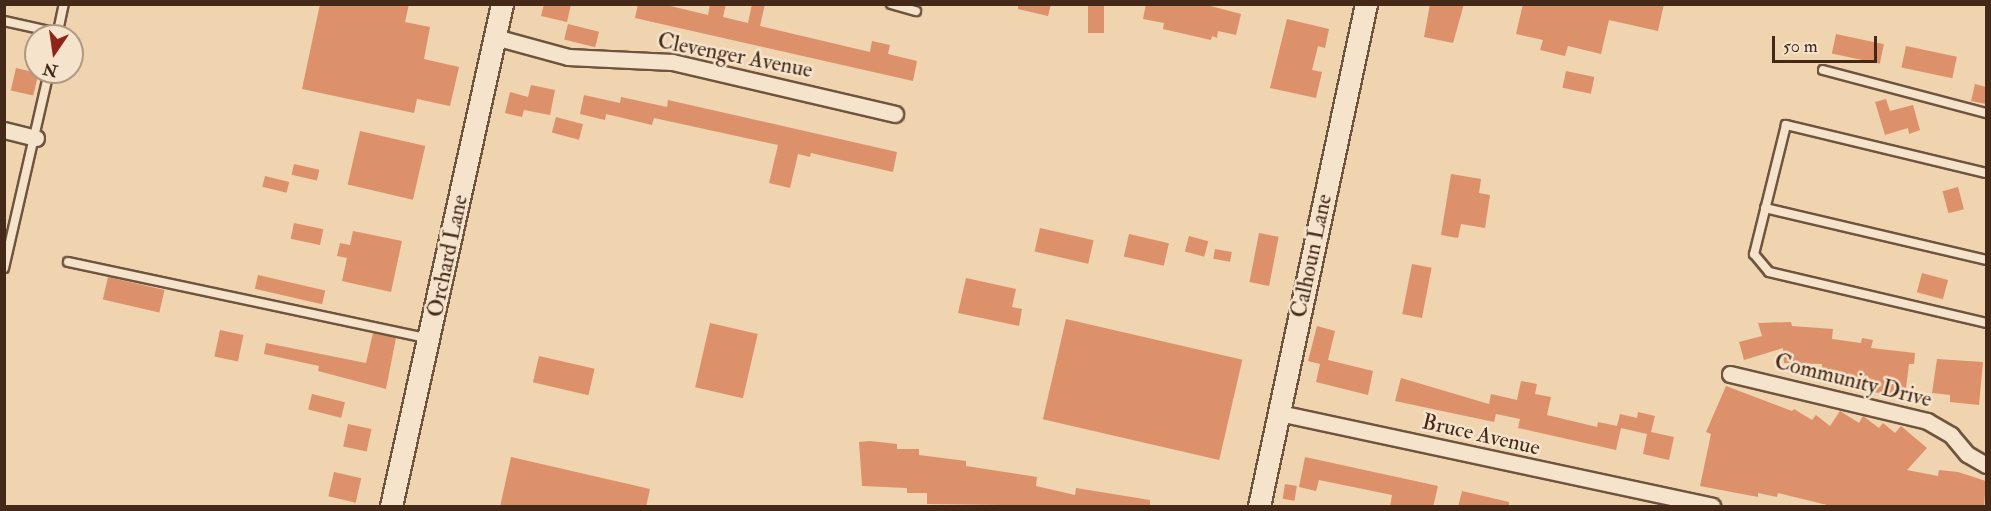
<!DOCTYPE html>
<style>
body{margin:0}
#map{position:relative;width:1991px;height:511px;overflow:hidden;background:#efd4af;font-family:"IM FELL Double Pica",serif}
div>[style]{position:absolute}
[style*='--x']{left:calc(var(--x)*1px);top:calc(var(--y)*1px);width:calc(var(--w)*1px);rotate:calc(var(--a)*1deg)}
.building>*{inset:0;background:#dc916b;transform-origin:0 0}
.roads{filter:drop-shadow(2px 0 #6f543e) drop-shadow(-2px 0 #6f543e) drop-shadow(0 2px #6f543e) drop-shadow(0 -2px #6f543e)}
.lane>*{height:8px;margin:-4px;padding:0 4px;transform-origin:4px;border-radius:4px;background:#f5e3cb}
.street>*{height:15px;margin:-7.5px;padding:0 7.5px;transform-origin:7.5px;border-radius:7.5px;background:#f5e3cb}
.secondary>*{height:21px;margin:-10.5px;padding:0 10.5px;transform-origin:10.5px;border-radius:10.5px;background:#f5e3cb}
span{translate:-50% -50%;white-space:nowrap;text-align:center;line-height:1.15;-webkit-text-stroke:5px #f5e3cb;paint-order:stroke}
.street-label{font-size:22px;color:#442919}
.frame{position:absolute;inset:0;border:6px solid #442919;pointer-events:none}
.north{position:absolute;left:24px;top:24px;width:60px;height:60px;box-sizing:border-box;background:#f5e3cb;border:2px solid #ae9984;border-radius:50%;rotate:193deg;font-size:16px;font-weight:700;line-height:24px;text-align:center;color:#442919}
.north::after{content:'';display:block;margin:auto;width:21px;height:27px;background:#8f2418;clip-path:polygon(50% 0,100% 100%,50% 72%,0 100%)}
.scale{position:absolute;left:1772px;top:36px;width:105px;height:27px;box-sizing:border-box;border:3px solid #442919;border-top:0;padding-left:8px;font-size:18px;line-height:21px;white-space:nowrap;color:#442919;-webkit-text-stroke:4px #f5e3cb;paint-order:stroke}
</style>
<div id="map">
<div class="building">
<i style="clip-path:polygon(320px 4px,409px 4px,405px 22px,430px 27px,424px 59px,459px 67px,450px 106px,417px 99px,414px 113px,302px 89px)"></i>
<i style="clip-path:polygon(544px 4px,571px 4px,567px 22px,541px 16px)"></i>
<i style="clip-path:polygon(638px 4px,662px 4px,708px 15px,710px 4px,726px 4px,723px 17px,748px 23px,752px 4px,765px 4px,760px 26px,870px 52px,872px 41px,890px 45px,888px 54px,917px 61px,913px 81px,635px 18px)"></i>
<i style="clip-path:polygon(1018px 4px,1051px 4px,1048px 16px,1018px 9px)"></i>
<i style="left:1088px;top:4px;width:16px;height:29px"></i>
<i style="clip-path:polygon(1146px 4px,1203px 4px,1241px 14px,1236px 35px,1218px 31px,1217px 38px,1212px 36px,1211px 40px,1163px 29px,1164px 23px,1143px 19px)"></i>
<i style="clip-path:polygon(1430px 4px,1464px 4px,1453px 43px,1424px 37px)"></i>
<i style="clip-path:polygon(1523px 4px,1664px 4px,1658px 31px,1609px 20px,1601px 54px,1568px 46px,1565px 56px,1540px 50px,1543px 40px,1516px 34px)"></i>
<i style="clip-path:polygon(1287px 19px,1329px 29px,1325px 48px,1318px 46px,1312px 70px,1322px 72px,1316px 98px,1270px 88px)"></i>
<i style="left:568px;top:24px;width:32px;height:16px;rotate:14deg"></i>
<i style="left:1836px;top:34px;width:49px;height:20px;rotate:12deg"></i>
<i style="left:1906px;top:46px;width:52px;height:22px;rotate:12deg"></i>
<i style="left:16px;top:68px;width:23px;height:23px;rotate:13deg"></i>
<i style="left:1566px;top:71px;width:29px;height:17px;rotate:12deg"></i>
<i style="clip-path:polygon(1975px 84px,1986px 87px,1986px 104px,1971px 101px)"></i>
<i style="clip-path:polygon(531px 85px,555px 90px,550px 115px,524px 110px,522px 117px,505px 113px,510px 92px,528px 97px)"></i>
<i style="clip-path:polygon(584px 95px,620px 103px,621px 97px,667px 107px,668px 100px,897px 152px,893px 172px,811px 153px,810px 157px,798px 154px,790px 188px,769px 183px,778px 145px,654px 118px,652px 125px,606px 114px,605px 120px,580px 114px)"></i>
<i style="clip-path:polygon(1886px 99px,1890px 111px,1913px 105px,1920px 130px,1909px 134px,1908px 128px,1885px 135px,1875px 102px)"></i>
<i style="left:556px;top:117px;width:28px;height:16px;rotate:15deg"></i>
<i style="left:360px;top:131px;width:67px;height:55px;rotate:13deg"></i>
<i style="left:294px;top:164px;width:26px;height:11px;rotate:13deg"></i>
<i style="clip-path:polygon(1451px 174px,1481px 179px,1479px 193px,1490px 195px,1485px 228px,1461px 224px,1458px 238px,1441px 235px)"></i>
<i style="left:265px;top:176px;width:25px;height:11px;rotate:14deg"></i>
<i style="left:1958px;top:187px;width:23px;height:16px;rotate:75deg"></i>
<i style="left:294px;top:223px;width:30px;height:16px;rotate:12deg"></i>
<i style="left:1040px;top:228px;width:55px;height:24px;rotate:13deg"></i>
<i style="clip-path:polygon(353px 231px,402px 241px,391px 292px,342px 281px,347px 258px,337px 256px,340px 243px,350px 245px)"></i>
<i style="left:1259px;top:233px;width:20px;height:50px;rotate:11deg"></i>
<i style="left:1129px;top:234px;width:41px;height:23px;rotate:13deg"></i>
<i style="left:1189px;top:236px;width:20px;height:16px;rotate:15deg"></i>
<i style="left:1215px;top:249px;width:17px;height:10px;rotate:10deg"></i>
<i style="left:1412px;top:264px;width:20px;height:51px;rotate:11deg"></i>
<i style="left:1922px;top:273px;width:27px;height:20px;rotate:15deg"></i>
<i style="left:258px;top:275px;width:69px;height:14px;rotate:13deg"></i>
<i style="left:108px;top:277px;width:58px;height:23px;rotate:13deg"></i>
<i style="clip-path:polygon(966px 278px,1016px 289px,1012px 307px,1022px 309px,1019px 326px,958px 313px)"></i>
<i style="left:1066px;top:319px;width:181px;height:103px;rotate:13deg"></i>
<i style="clip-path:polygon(1791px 322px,1792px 326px,1833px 329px,1832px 339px,1861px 343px,1862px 338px,1873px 340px,1871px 348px,1915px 353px,1914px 364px,1909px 364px,1905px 396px,1872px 392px,1873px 386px,1854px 382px,1854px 378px,1821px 374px,1822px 364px,1784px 363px,1783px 348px,1744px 360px,1739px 342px,1762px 336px,1758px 323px)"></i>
<i style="left:710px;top:323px;width:49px;height:66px;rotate:13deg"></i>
<i style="clip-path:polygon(1317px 326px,1335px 331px,1328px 360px,1373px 371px,1368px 395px,1316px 382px,1320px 364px,1308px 361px)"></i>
<i style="left:220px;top:330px;width:24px;height:27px;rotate:12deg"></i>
<i style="clip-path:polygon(373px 333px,396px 338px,386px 389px,318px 371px,319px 366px,264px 354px,266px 343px,366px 363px)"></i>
<i style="left:539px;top:356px;width:57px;height:27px;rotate:13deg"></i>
<i style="clip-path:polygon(1937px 359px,1983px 362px,1979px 405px,1950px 402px,1950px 395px,1932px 393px)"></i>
<i style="clip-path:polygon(1401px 378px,1489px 404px,1491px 394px,1517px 400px,1521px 381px,1537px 384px,1535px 394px,1551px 397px,1547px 415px,1597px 427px,1598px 422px,1617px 426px,1620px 414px,1637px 418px,1638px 412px,1655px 416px,1651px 432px,1674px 437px,1669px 460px,1643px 454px,1647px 434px,1621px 428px,1616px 450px,1518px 428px,1520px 419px,1496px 414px,1494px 422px,1395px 401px)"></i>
<i style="clip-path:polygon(1726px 386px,1792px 411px,1794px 409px,1812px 420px,1816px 415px,1830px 426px,1840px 411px,1859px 423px,1863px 416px,1879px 428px,1883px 423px,1895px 433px,1901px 426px,1927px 448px,1907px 470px,1938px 476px,1939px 470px,1958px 472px,1986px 481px,1984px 507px,1835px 507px,1778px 493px,1777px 497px,1758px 493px,1758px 497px,1700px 486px,1711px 434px,1706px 432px)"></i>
<i style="left:312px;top:394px;width:34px;height:16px;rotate:14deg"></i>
<i style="left:348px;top:424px;width:24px;height:23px;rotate:12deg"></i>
<i style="clip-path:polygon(870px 441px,897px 444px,897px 449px,919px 449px,919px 455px,966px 461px,966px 466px,1037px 477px,1036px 486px,1075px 495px,1076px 488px,1150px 500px,1150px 507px,927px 504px,927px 493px,907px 493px,907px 488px,862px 486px,859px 442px)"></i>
<i style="clip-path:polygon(511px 457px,650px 489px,646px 507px,500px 507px)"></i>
<i style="clip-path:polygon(1305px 457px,1438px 486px,1433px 507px,1390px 507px,1392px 495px,1319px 480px,1316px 491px,1299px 487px)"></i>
<i style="left:334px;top:472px;width:28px;height:25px;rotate:13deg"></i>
<i style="left:1285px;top:484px;width:12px;height:15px;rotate:9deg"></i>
<i style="clip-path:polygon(1462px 491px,1509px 502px,1509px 507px,1458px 507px)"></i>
</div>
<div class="roads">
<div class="lane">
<i style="--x:891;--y:4;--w:26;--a:16"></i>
<i style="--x:4;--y:21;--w:55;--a:12.5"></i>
<i style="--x:57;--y:36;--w:33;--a:-78"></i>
<i style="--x:1823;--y:70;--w:169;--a:14.8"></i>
<i style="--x:1986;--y:173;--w:206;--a:-166.5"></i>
<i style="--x:1786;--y:125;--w:133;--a:103.9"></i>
<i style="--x:1754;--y:254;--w:23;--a:50"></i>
<i style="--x:1769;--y:272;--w:223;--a:13.2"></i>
<i style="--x:1765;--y:208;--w:227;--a:13.2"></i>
<i style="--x:68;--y:262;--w:366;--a:12"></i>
<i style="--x:4;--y:268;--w:201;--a:-77.1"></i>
</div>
<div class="street">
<i style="--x:495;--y:37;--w:76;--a:15.3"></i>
<i style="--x:568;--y:57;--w:104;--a:2.8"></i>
<i style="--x:672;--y:62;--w:229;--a:13.1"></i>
<i style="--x:4;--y:130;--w:33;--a:14"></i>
<i style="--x:1730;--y:374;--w:203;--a:13.4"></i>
<i style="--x:1927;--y:421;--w:28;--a:30"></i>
<i style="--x:1951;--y:435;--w:25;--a:50"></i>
<i style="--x:1967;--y:454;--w:22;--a:30"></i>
<i style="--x:1279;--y:413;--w:443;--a:12.1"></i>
</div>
<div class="secondary">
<i style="--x:391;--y:506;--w:514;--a:-77.53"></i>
<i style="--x:1259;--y:506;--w:513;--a:-77.97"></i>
</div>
</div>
<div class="street-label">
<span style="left:735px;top:56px;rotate:11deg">Clevenger Avenue</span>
<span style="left:448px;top:256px;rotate:-78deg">Orchard Lane</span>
<span style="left:1312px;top:256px;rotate:-78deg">Calhoun Lane</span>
<span style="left:1853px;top:381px;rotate:14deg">Community Drive</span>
<span style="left:1481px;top:435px;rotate:13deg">Bruce Avenue</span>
</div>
<div class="frame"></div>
<div class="north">N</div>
<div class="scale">50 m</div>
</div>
